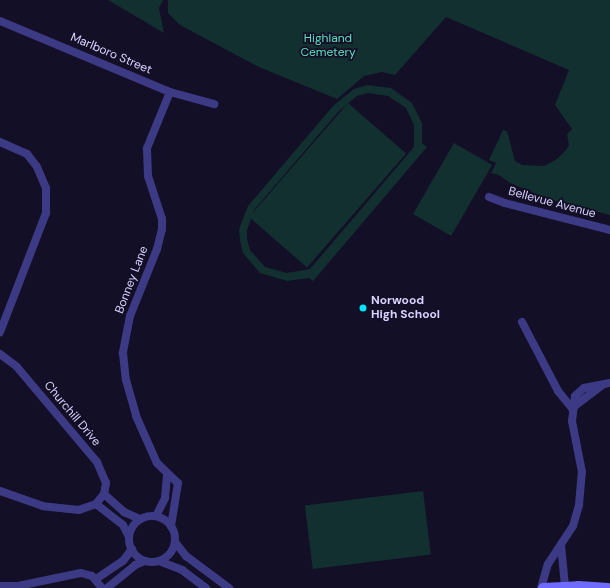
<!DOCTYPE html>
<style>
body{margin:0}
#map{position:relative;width:610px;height:588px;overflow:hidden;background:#130f26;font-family:"DM Sans",sans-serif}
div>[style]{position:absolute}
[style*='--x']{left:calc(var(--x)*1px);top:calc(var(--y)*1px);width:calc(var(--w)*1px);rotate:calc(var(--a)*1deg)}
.green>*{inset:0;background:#12302f;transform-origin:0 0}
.street>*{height:8px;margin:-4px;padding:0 4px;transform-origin:4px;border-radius:4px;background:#3d3a85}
.street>.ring{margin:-4px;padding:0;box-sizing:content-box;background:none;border:8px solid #3d3a85;border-radius:50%}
.secondary>*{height:10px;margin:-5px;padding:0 5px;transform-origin:5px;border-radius:5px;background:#6f6bff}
.dots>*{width:11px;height:11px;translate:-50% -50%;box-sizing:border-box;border:2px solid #130f26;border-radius:50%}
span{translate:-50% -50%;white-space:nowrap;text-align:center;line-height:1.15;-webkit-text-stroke:3.5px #130f26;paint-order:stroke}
.park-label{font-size:12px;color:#5fe0c0}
.street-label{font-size:12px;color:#d9d4ff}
.poi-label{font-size:12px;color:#d9d4ff;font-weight:700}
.left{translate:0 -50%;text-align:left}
</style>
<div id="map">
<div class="green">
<i style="clip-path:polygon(108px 0,163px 0,159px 8px,164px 33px)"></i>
<i style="clip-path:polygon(168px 0,610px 0,610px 215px,546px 198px,510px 183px,499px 175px,491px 173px,496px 163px,489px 160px,503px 130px,507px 131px,515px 161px,522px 165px,544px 166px,557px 159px,566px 150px,569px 145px,567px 134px,572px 129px,555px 105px,569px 70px,446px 17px,395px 75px,382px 72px,364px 76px,337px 99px,259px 67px,180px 25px,168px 13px)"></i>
<i style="clip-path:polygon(evenodd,367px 85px,391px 88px,412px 103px,422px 123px,422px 143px,427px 147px,313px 281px,309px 278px,287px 281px,260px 273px,243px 253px,240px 240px,239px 229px,248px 206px,333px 106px,354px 89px,367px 85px,368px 93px,388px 96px,406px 108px,414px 125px,414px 147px,310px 269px,287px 273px,265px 267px,250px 250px,247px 239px,247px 230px,254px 210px,339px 111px,357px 96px,368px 93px)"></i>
<i style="left:348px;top:103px;width:77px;height:151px;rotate:41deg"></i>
<i style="left:454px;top:143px;width:44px;height:82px;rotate:30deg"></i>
<i style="left:423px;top:491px;width:64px;height:119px;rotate:83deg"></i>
</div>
<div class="street">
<i style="--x:0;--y:21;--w:184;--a:22.7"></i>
<i style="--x:170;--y:92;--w:46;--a:15.3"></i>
<i style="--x:170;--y:92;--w:61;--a:112.3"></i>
<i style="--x:147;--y:148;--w:28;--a:88"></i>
<i style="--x:148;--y:176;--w:45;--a:72"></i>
<i style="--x:162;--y:219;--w:10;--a:90"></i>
<i style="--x:162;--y:229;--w:21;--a:104"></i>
<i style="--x:157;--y:249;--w:72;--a:111.9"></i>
<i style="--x:130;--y:316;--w:38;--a:101"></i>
<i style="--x:123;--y:353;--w:27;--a:84"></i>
<i style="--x:126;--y:380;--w:37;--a:74"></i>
<i style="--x:136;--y:416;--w:51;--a:65.9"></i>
<i style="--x:157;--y:463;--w:29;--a:44"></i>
<i style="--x:178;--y:483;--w:44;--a:99.2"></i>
<i style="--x:0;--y:142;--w:30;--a:24"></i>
<i style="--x:27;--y:154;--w:16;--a:52"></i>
<i style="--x:37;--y:167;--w:23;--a:67"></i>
<i style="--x:46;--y:188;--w:25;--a:90"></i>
<i style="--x:46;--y:213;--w:128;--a:111.1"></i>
<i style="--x:489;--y:197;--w:17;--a:21"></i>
<i style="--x:505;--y:203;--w:108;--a:14.4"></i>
<i style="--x:522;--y:322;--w:78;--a:62.4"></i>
<i style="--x:558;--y:391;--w:22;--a:51"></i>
<i style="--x:0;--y:354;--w:21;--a:37"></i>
<i style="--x:17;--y:367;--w:124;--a:49.9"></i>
<i style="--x:97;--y:462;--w:23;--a:67"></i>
<i style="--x:106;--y:483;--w:11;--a:100"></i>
<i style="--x:104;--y:494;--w:13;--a:129"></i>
<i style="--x:96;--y:504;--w:18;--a:161"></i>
<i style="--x:79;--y:510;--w:36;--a:-174"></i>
<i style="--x:43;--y:506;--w:46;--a:-160.8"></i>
<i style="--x:572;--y:408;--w:38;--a:-37"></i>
<i style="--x:104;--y:494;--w:27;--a:42"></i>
<i style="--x:124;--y:512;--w:17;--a:24"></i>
<i style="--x:96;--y:504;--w:34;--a:38"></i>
<i style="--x:123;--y:525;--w:13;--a:63"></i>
<i style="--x:156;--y:516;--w:20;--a:-63"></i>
<i style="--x:165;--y:498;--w:24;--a:-85"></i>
<i class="ring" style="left:129px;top:516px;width:38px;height:38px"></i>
<i style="--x:175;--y:542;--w:18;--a:52"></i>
<i style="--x:186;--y:556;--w:54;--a:36.7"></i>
<i style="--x:561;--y:545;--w:41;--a:84.4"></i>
<i style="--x:159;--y:561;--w:25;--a:21"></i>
<i style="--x:182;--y:570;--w:30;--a:37"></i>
<i style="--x:96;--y:579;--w:32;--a:-34"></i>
<i style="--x:123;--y:561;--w:15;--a:-53"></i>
<i style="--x:0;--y:586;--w:18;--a:0"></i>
<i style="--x:18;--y:586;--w:64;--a:-11.7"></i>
<i style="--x:81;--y:573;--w:11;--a:15"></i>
<i style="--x:92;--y:576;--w:16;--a:50"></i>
<i style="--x:107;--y:588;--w:36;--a:-39"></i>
<i style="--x:135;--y:565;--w:11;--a:-22"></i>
<i style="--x:541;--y:588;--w:25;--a:-74"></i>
<i style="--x:548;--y:564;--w:45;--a:-56.7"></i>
<i style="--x:573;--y:526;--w:22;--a:-74"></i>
<i style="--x:579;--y:505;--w:33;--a:-85"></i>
<i style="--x:582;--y:472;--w:52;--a:-101.1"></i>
<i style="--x:572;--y:421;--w:25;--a:-83"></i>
<i style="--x:575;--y:396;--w:12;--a:-42"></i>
<i style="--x:584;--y:388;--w:26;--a:-11"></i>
</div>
<div class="secondary">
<i style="--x:543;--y:588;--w:35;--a:-3"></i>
<i style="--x:578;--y:586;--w:30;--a:4"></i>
</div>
<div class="dots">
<i style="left:363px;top:308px;background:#00e5ff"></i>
</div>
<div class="park-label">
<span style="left:328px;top:46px">Highland<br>Cemetery</span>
</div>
<div class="street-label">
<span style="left:111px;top:54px;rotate:23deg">Marlboro Street</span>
<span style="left:552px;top:203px;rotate:15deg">Bellevue Avenue</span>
<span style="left:132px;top:280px;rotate:-69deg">Bonney Lane</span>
<span style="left:72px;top:414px;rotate:50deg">Churchill Drive</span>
</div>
<div class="poi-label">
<span class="left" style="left:371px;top:308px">Norwood<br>High School</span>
</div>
</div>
